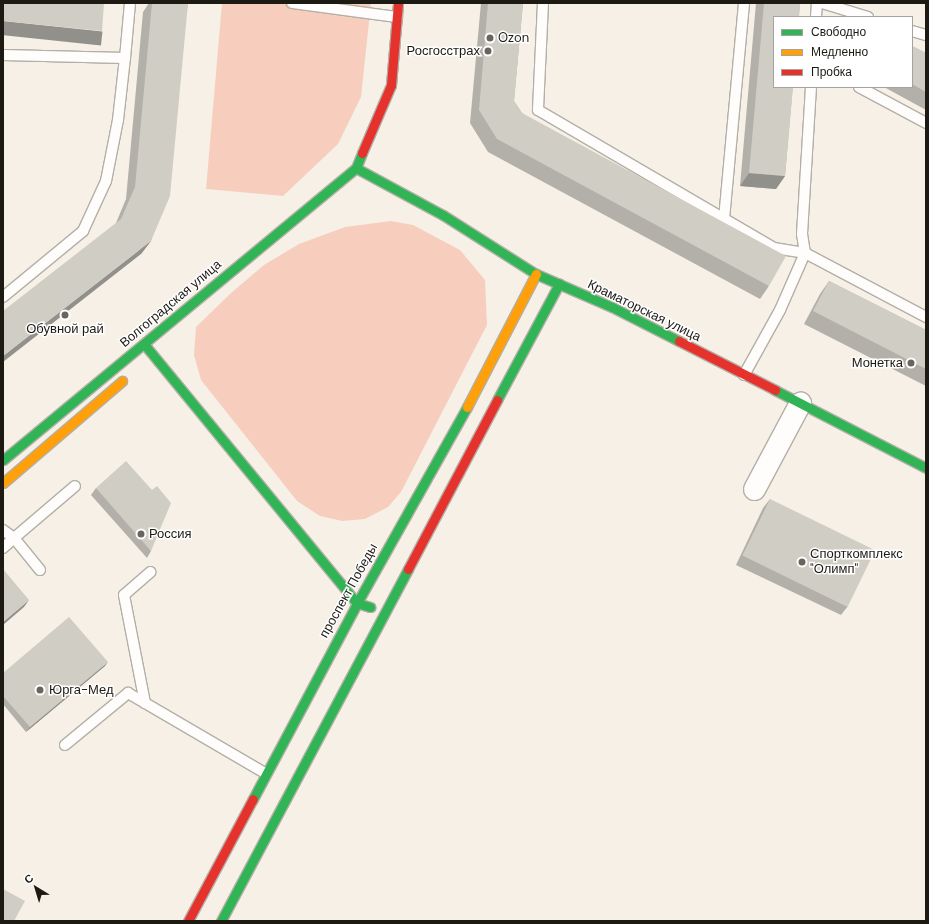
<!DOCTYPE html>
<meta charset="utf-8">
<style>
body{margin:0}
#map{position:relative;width:929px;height:924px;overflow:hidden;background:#f6f0e6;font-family:"DM Sans",sans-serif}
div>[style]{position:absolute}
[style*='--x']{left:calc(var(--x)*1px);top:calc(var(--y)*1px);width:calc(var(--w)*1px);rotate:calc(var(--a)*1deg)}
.green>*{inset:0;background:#f7cebe}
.roads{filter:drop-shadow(1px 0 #b3afa7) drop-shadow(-1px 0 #b3afa7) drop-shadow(0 1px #b3afa7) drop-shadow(0 -1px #b3afa7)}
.lane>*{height:10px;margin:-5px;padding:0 5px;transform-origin:5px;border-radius:5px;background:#fefdfb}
.street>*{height:21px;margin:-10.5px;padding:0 10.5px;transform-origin:10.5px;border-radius:10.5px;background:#fefdfb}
.fast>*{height:9px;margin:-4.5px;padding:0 4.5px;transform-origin:4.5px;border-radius:4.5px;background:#30b455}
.slow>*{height:9px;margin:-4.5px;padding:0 4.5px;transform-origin:4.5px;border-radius:4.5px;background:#ff9f0a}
.jam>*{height:9px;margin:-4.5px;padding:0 4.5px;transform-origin:4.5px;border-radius:4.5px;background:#e5322d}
.wall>*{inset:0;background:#b3b0a9}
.shaded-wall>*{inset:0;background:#92908a;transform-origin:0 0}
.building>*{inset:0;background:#d0cdc5;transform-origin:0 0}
.dots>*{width:11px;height:11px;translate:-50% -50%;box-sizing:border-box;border:2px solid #fff;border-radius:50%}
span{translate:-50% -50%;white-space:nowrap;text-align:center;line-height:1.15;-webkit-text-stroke:3px #fff;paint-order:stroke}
.poi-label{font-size:13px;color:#1d1a14}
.left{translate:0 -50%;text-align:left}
.right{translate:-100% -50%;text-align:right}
.street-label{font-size:13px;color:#1d1a14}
.frame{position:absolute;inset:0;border:4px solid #1d1a14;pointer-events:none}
.legend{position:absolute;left:773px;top:16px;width:140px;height:72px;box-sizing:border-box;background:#fff;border:1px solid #a5a3a1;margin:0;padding:5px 7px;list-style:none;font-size:12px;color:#1d1a14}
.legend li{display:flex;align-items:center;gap:8px;height:20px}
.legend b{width:20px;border:1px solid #a5a3a1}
.north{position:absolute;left:16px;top:868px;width:40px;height:40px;-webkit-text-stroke:3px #fff;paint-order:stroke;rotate:322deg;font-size:11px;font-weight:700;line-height:16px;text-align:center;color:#1d1a14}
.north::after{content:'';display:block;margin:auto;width:14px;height:18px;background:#1d1a14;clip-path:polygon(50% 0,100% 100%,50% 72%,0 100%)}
</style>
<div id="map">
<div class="green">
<i style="clip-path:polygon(222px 3px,371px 3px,361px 97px,338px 144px,283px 196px,206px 189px)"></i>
<i style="clip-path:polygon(391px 221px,413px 225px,460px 250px,485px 280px,487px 325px,401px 492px,388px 507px,365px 519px,342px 521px,320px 516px,297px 501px,201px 380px,194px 355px,196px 327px,230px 294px,264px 265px,299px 244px,345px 227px)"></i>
</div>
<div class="roads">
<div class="lane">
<i style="--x:292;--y:3;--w:106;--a:7.6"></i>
<i style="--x:543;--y:3;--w:107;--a:92.7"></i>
<i style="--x:538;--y:110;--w:273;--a:30.3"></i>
<i style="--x:774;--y:248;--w:31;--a:9"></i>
<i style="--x:805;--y:253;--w:137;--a:27.9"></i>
<i style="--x:822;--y:3;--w:48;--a:16.9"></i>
<i style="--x:816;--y:17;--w:14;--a:-86"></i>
<i style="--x:912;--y:31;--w:15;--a:16"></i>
<i style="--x:3;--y:55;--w:122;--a:1.4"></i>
<i style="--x:125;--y:58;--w:55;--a:-84.8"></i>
<i style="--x:859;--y:87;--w:76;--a:28.2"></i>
<i style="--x:724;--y:219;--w:217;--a:-84.7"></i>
<i style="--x:3;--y:297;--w:104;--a:-39.5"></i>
<i style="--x:83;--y:231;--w:55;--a:-65.3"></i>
<i style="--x:106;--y:181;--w:62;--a:-78.9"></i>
<i style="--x:118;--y:120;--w:62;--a:-83.6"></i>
<i style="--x:744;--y:375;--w:74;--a:-61"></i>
<i style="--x:780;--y:310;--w:62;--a:-66.3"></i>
<i style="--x:805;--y:253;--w:19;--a:-99"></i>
<i style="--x:802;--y:234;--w:147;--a:-86.5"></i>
<i style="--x:3;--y:530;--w:14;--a:36"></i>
<i style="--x:14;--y:538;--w:15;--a:138"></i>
<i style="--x:40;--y:570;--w:41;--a:-129.1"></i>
<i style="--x:14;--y:538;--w:80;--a:-40.4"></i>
<i style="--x:145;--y:703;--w:110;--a:-101"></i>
<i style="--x:124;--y:595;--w:35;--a:-41"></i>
<i style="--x:65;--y:745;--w:82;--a:-39.5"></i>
<i style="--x:128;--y:693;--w:159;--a:30.3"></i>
</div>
<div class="street">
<i style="--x:754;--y:489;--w:98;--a:-61.9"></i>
</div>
<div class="fast">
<i style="--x:356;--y:168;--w:99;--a:28.4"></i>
<i style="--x:443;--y:215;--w:110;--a:32.4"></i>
<i style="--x:536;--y:274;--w:83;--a:23.5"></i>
<i style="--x:612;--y:307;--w:75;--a:26.9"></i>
<i style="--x:144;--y:344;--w:335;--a:50.6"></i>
<i style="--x:357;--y:603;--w:14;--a:17"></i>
<i style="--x:775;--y:390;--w:170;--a:27.3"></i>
<i style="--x:497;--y:400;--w:132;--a:-61.9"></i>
<i style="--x:3;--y:460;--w:458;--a:-39.6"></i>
<i style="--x:356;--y:168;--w:16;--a:-68"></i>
<i style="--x:253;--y:799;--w:222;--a:-62"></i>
<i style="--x:357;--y:603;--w:225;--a:-60.7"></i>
<i style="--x:221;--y:921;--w:399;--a:-62"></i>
</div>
<div class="slow">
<i style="--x:467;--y:407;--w:150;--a:-62.6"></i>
<i style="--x:3;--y:483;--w:157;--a:-40.6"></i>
</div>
<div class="jam">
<i style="--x:362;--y:153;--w:74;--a:-66.9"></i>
<i style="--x:391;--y:85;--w:82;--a:-85.1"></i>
<i style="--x:679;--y:341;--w:108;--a:27"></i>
<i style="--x:408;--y:569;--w:191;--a:-62.2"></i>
<i style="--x:188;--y:921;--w:138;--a:-62"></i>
</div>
</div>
<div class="wall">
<i style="clip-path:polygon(149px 3px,188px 3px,151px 241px,141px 254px,116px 223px,126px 199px,143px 12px)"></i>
<i style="clip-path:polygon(481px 3px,523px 3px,514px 101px,522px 113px,769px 286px,760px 299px,488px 152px,470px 123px)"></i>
<i style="clip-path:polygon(756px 3px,800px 3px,785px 176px,776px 189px,740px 186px)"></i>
<i style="clip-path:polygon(912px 46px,926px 53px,926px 110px,884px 87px,912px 87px)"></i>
<i style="clip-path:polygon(829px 281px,926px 330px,926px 386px,804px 324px,820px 294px)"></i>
<i style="clip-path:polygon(96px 488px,152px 490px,151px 551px,147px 558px,91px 495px)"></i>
<i style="clip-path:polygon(770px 499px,848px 606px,841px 615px,736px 565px,763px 508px)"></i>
<i style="clip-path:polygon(105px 666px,26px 732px,3px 704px,3px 673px)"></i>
</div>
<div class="shaded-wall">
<i style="left:3px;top:21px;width:100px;height:14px;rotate:6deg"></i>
<i style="clip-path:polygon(749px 173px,785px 176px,776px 189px,740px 186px)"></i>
<i style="clip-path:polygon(151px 241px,141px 254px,3px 362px,3px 356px)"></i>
<i style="clip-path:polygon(29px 600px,24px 607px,3px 625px,3px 622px)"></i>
<i style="clip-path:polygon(108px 662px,105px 666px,26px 732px,30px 727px)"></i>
</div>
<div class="building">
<i style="clip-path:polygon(3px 3px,104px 3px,102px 31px,3px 21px)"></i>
<i style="clip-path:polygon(152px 3px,188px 3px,170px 196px,151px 241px,3px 356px,3px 311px,121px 219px,135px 187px)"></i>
<i style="clip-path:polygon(488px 3px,523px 3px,514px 101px,522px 113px,786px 256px,769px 286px,497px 139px,479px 110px)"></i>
<i style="clip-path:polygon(764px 3px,800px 3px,799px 17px,774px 17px,774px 87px,793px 87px,785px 176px,749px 173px)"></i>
<i style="clip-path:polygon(912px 46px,926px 53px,926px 92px,912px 84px)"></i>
<i style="clip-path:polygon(829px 281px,926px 330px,926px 369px,813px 311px)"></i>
<i style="clip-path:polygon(126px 461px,152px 490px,157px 486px,171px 503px,151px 551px,96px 488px)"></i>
<i style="left:770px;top:499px;width:117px;height:63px;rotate:26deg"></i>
<i style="clip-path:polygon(3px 569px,29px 600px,3px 622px)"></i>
<i style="clip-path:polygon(69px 617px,108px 662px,30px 727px,3px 696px,3px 673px)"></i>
<i style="clip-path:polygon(3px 889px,25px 901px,14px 921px,3px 921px)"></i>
</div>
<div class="dots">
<i style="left:490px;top:38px;background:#69655e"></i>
<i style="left:488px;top:51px;background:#69655e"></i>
<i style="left:65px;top:315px;background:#69655e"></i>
<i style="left:911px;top:363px;background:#69655e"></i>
<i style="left:141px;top:534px;background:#69655e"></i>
<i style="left:802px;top:562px;background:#69655e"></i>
<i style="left:40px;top:690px;background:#69655e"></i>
</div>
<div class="poi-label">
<span class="left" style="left:498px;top:38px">Ozon</span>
<span class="right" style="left:480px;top:51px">Росгосстрах</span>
<span style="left:65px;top:329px">Обувной рай</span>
<span class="right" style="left:903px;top:363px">Монетка</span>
<span class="left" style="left:149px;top:534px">Россия</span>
<span class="left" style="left:810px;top:562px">Спорткомплекс<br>"Олимп"</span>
<span class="left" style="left:49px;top:690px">Юрга-Мед</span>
</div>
<div class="street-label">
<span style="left:171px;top:304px;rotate:-40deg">Волгоградская улица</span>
<span style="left:644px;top:311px;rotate:26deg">Краматорская улица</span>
<span style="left:349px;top:591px;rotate:-61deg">проспект Победы</span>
</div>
<div class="frame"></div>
<ul class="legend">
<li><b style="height:5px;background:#30b455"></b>Свободно</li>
<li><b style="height:5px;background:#ff9f0a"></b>Медленно</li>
<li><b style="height:5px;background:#e5322d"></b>Пробка</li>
</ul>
<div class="north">С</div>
</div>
